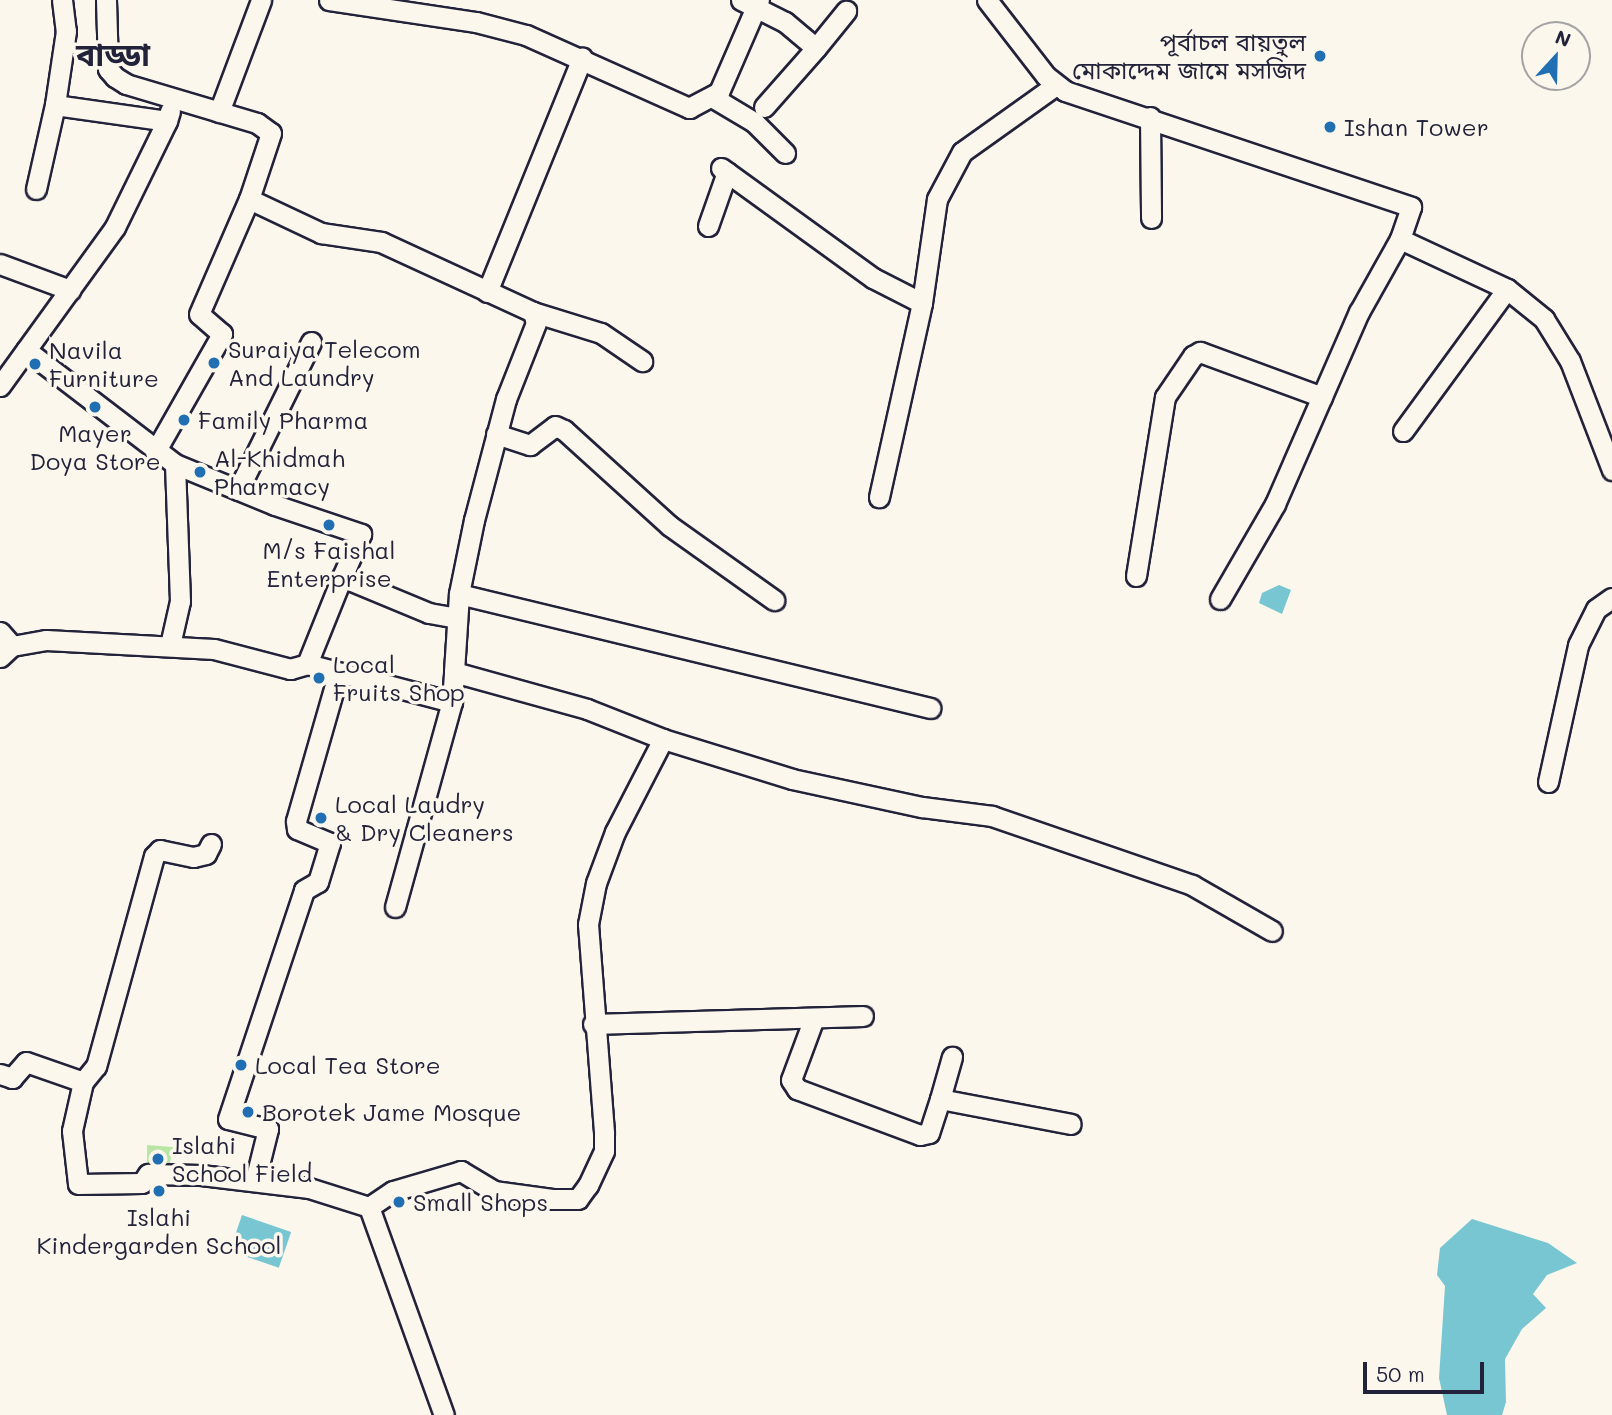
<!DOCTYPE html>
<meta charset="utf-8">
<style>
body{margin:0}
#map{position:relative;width:1612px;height:1415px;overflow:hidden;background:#fbf7ec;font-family:Mali,"Noto Sans Bengali",sans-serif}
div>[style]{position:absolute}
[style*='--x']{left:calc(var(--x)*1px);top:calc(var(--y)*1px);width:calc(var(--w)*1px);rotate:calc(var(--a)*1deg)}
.green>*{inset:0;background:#bae6a3}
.water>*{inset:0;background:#77c6d2;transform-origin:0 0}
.roads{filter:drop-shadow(2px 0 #22223b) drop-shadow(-2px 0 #22223b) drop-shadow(0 2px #22223b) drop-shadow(0 -2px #22223b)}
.minor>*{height:19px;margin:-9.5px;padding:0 9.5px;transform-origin:9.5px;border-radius:9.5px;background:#fbf7ec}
.dots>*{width:19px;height:19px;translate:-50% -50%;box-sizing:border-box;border:4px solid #fbf7ec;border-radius:50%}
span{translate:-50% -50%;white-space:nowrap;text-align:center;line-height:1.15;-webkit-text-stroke:7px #fbf7ec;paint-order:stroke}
.poi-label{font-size:24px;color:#22223b}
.right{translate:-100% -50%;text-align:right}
.left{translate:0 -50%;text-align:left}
.district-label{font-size:32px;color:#22223b;font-weight:700}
.north{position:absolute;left:1521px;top:21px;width:70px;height:70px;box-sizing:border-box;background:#fbf7ec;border:2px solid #a4a2a5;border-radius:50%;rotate:22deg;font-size:19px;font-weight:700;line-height:28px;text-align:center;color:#22223b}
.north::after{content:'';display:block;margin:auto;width:24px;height:32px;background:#1f6fb2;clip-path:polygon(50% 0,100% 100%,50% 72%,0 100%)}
.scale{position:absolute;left:1363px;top:1362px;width:121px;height:32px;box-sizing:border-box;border:4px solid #22223b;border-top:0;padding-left:9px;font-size:21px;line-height:24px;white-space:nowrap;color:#22223b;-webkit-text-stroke:5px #fbf7ec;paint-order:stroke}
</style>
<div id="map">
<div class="green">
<i style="clip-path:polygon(147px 1145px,173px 1147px,168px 1173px,147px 1173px)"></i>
</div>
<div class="water">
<i style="clip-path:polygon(1279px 585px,1291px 590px,1282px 614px,1259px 603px,1262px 593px)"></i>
<i style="left:242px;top:1215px;width:52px;height:38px;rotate:19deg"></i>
<i style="clip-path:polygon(1472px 1219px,1548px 1243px,1577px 1263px,1547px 1275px,1533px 1294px,1546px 1308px,1522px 1329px,1505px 1359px,1506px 1402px,1502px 1415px,1447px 1415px,1439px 1378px,1445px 1286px,1437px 1275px,1440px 1248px)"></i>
</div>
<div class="roads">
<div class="minor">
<i style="--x:62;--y:0;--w:31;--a:83"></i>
<i style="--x:66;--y:31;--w:75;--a:98.5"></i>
<i style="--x:55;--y:105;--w:113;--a:8.1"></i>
<i style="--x:167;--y:121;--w:10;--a:-73"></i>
<i style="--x:106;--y:0;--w:69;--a:88.3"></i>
<i style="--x:108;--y:69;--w:11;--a:49"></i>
<i style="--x:115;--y:77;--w:13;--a:32"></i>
<i style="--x:126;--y:84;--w:137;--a:16.6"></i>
<i style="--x:257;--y:123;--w:17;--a:36"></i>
<i style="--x:271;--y:133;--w:70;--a:108.4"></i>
<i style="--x:249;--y:199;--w:80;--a:25.3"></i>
<i style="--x:321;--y:233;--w:61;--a:8.5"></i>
<i style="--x:381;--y:242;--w:167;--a:24.7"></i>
<i style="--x:533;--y:312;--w:11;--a:75"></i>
<i style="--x:536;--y:323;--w:82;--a:111.5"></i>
<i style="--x:506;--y:399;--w:125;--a:104.8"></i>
<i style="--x:474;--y:520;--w:76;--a:101.5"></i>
<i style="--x:459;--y:594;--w:78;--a:93.7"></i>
<i style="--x:454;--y:672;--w:138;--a:15.5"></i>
<i style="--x:587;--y:709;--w:82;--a:21.5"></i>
<i style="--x:663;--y:739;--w:105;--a:117.3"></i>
<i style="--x:615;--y:832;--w:54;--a:110.4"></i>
<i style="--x:596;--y:883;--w:42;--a:101"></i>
<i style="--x:588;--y:924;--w:210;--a:85.6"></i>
<i style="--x:604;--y:1133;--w:18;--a:90"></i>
<i style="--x:604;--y:1151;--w:38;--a:115"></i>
<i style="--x:588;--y:1185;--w:17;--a:126"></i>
<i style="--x:578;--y:1199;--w:26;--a:180"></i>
<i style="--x:552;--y:1199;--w:59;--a:-172.1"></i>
<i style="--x:494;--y:1191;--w:39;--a:-149"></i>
<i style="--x:461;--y:1171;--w:71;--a:163.6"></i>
<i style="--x:393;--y:1191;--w:29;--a:146"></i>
<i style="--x:369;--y:1207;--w:221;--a:70.2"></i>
<i style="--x:329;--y:0;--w:149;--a:8.5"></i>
<i style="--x:476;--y:22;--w:52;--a:14.6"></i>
<i style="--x:526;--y:35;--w:179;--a:24.1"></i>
<i style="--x:689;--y:108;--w:34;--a:-28"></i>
<i style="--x:719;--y:92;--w:100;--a:-66.5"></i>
<i style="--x:741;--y:0;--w:49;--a:26.6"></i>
<i style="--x:785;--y:22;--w:40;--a:40"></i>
<i style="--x:816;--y:48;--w:48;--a:-51"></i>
<i style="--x:987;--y:0;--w:96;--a:52.2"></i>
<i style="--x:1046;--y:76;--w:24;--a:38"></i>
<i style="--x:1065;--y:91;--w:365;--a:18.5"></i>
<i style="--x:1411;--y:207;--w:34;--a:109"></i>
<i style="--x:1400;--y:239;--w:118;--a:25"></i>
<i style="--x:1507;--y:289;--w:48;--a:39"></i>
<i style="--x:1544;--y:319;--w:49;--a:58.2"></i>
<i style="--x:1570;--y:361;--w:117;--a:68.9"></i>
<i style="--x:712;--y:97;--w:49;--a:30.8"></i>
<i style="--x:754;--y:122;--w:44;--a:45"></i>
<i style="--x:764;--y:107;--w:79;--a:-48.6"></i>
<i style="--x:219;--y:112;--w:120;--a:-69.4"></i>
<i style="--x:1150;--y:117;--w:101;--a:89.4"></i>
<i style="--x:721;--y:168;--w:188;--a:35.9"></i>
<i style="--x:873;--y:278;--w:55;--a:27"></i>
<i style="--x:922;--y:303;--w:199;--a:102.5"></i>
<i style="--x:36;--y:189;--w:86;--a:-77.3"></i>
<i style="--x:708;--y:226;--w:57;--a:-70.6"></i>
<i style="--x:0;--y:264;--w:75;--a:20.4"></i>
<i style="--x:487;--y:292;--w:253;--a:-67.9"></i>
<i style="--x:922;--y:303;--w:105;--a:-81.8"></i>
<i style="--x:937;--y:199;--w:53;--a:-62"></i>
<i style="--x:962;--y:152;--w:115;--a:-35.5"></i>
<i style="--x:533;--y:312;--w:71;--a:17.2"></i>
<i style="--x:601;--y:333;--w:50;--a:34.3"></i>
<i style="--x:26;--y:350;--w:188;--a:37.4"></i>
<i style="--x:175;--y:464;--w:108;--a:22.3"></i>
<i style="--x:275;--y:505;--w:91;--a:18.6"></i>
<i style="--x:361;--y:534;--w:47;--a:113.8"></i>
<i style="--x:342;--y:577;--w:94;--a:22.5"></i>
<i style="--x:429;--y:613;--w:28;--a:10"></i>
<i style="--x:0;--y:386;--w:196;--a:-54.1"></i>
<i style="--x:115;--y:227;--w:118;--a:-63.9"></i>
<i style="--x:1403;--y:431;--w:176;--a:-53.8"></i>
<i style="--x:496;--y:434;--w:36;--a:18"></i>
<i style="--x:530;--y:445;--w:31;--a:-37"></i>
<i style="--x:555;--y:426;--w:10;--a:24"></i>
<i style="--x:564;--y:430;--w:143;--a:42.2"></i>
<i style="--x:670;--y:526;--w:128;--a:35.4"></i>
<i style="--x:155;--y:452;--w:136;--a:-60.4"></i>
<i style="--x:222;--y:334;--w:30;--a:-139"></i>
<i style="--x:199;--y:314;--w:125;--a:-66.5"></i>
<i style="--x:238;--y:490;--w:165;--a:-63.7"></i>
<i style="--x:1136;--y:576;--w:181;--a:-80.8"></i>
<i style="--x:1165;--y:397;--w:50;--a:-55.7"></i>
<i style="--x:1193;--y:356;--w:8;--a:-30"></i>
<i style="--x:1200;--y:352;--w:130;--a:20.2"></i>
<i style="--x:459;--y:594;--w:485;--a:13.6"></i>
<i style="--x:1220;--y:599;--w:110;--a:-59.9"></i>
<i style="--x:1275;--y:504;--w:210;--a:-66.4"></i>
<i style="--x:1359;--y:312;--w:84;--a:-60.7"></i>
<i style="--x:0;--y:632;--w:18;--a:49"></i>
<i style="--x:170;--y:645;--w:45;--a:-77.2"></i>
<i style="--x:180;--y:601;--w:137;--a:-92.1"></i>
<i style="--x:0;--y:657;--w:16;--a:-43"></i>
<i style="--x:12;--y:646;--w:35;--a:-10"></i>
<i style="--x:46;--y:640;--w:168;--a:3.1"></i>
<i style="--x:214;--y:649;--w:79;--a:14.7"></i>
<i style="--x:290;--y:669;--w:18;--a:-16"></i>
<i style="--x:307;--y:664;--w:150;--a:14.7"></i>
<i style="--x:452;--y:702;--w:30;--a:-86"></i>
<i style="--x:307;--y:664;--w:94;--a:-68.1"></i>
<i style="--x:663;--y:739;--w:135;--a:17.2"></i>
<i style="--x:792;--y:779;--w:133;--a:12.2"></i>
<i style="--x:922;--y:807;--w:71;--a:7.3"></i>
<i style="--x:992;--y:816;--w:212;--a:19"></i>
<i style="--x:1192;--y:885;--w:92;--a:29.9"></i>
<i style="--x:1548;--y:782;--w:140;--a:-77.6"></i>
<i style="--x:1578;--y:645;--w:40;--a:-63.4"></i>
<i style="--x:1596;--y:609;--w:19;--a:-35"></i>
<i style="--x:211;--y:844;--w:11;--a:117"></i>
<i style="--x:206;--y:854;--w:13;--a:167"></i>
<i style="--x:193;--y:857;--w:34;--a:-168"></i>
<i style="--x:160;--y:850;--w:8;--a:135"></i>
<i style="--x:154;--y:856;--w:218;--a:105.4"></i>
<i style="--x:96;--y:1066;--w:21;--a:129"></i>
<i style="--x:83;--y:1082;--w:50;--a:102.7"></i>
<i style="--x:72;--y:1131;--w:53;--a:83.5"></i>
<i style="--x:78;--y:1184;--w:64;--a:-0.9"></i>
<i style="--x:142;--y:1183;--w:11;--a:-56"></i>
<i style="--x:148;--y:1174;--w:53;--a:1.1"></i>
<i style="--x:201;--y:1175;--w:109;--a:6.9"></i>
<i style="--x:309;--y:1188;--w:63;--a:17.6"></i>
<i style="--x:395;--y:907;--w:213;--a:-74.5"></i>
<i style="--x:814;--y:1018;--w:66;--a:110.4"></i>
<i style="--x:791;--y:1080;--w:11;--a:56"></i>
<i style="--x:797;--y:1089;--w:131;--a:20.5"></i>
<i style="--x:920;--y:1135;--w:9;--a:-13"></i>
<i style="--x:929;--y:1133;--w:36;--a:-72"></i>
<i style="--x:940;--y:1099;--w:133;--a:10.8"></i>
<i style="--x:593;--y:1024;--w:270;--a:-1.7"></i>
<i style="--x:0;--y:1074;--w:13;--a:18"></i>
<i style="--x:12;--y:1078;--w:21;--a:-49"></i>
<i style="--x:26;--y:1062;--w:60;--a:19.3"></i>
<i style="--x:940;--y:1099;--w:44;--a:-74.1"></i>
<i style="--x:255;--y:1181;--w:54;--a:-76"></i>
<i style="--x:268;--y:1129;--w:41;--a:-166"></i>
<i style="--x:228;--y:1119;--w:241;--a:-71.6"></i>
<i style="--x:304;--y:890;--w:16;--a:-30"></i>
<i style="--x:318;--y:882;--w:41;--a:-72.9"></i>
<i style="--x:330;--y:843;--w:36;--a:-157"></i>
<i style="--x:297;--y:829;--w:8;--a:-97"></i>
<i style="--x:296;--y:821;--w:152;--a:-74"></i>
</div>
</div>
<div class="dots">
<i style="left:1320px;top:56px;background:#1f6fb2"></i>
<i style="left:1330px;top:127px;background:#1f6fb2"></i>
<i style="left:214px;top:363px;background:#1f6fb2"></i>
<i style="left:35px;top:364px;background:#1f6fb2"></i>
<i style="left:95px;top:407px;background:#1f6fb2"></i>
<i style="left:184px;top:420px;background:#1f6fb2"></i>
<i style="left:200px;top:472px;background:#1f6fb2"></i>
<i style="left:329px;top:525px;background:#1f6fb2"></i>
<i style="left:319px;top:678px;background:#1f6fb2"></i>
<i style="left:321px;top:818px;background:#1f6fb2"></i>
<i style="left:241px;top:1065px;background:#1f6fb2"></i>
<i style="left:248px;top:1112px;background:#1f6fb2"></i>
<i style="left:158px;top:1159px;background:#1f6fb2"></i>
<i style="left:159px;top:1191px;background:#1f6fb2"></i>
<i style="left:399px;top:1202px;background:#1f6fb2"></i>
</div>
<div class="poi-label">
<span class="right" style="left:1306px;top:56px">পূর্বাচল বায়তুল<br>মোকাদ্দেম জামে মসজিদ</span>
<span class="left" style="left:1344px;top:127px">Ishan Tower</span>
<span class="left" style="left:228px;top:363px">Suraiya Telecom<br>And Laundry</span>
<span class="left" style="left:49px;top:364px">Navila<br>Furniture</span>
<span class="left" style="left:198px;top:420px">Family Pharma</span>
<span style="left:95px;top:447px">Mayer<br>Doya Store</span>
<span class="left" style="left:214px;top:472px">Al-Khidmah<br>Pharmacy</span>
<span style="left:329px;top:564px">M/s Faishal<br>Enterprise</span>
<span class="left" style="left:333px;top:678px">Local<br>Fruits Shop</span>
<span class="left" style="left:335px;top:818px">Local Laudry<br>&amp; Dry Cleaners</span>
<span class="left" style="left:255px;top:1065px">Local Tea Store</span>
<span class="left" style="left:262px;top:1112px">Borotek Jame Mosque</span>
<span class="left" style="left:172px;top:1159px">Islahi<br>School Field</span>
<span class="left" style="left:413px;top:1202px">Small Shops</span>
<span style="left:159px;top:1231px">Islahi<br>Kindergarden School</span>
</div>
<div class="district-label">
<span style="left:113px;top:53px">বাড্ডা</span>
</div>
<div class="north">N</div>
<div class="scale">50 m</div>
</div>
